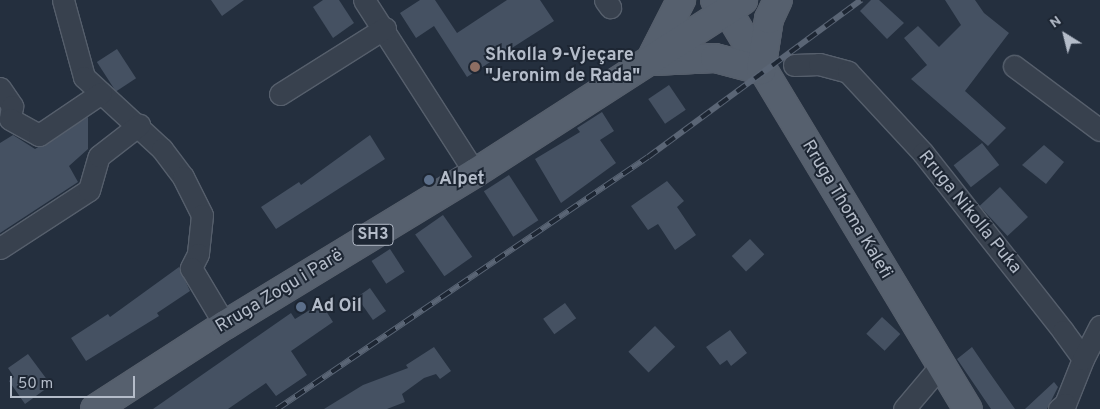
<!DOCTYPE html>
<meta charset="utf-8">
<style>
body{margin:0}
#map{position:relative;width:1100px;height:409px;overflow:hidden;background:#242f3e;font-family:Overpass,sans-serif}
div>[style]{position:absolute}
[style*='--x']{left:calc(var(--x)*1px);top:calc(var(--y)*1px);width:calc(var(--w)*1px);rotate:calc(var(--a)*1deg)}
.building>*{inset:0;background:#455162;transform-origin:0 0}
.roads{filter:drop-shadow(1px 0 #565f6c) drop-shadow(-1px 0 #565f6c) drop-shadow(0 1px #565f6c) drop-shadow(0 -1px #565f6c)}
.minor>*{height:21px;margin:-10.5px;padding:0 10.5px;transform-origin:10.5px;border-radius:10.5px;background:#38414e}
.major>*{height:28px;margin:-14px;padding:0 14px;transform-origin:14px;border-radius:14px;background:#56606e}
.rail>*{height:5.5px;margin-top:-2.75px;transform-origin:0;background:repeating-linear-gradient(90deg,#1d2633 0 11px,#5a6575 0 22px);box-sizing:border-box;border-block:1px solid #5a6575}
.dots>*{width:14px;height:14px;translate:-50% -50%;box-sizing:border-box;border:2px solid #1d2633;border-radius:50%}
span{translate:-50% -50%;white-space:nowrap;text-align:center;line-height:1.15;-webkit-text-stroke:4px #1d2633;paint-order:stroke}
.shield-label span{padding:1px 4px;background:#1d2633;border:1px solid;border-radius:4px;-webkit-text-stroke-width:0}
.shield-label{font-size:16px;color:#b4bcc9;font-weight:700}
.poi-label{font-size:18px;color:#b4bcc9;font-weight:700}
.left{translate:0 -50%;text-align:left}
.street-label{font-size:18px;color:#b4bcc9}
.north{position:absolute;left:1040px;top:10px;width:50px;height:50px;-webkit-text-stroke:4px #1d2633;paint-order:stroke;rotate:324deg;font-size:14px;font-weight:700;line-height:20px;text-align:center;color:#b4bcc9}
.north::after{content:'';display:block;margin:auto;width:18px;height:22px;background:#b4bcc9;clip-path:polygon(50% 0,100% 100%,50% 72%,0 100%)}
.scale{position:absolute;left:10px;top:376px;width:125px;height:22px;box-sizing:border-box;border:2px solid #b4bcc9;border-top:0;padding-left:6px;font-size:15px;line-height:18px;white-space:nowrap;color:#b4bcc9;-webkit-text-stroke:4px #1d2633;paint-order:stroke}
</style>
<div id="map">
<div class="building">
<i style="clip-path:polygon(211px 0,244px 0,222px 16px)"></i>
<i style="clip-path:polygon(323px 0,339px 0,354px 23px,333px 38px,313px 7px)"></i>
<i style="clip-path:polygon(420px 0,435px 0,457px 33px,507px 0,540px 0,554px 21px,467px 77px,434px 26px,416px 38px,400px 13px)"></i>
<i style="clip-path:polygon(871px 0,879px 0,904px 23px,887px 39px,860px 11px)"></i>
<i style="clip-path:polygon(945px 0,975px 0,984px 13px,1009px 33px,965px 91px,1006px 128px,988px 146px,911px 79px,927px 65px,904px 38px,918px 26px,939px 47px,961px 25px)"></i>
<i style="left:117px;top:49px;width:35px;height:24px;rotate:57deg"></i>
<i style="left:669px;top:85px;width:30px;height:25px;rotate:56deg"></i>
<i style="clip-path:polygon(602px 112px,614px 131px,600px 140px,616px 163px,561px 203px,535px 159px,580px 132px,577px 128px)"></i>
<i style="clip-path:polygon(88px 117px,88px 149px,69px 166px,78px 182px,0 233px,0 143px,13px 135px,35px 149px)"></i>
<i style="clip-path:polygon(370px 135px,385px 159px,276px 229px,261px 207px,299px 182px,301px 185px)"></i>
<i style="left:982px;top:143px;width:28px;height:36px;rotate:52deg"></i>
<i style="clip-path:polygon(1044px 145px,1064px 162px,1046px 184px,1022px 165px)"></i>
<i style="left:509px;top:175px;width:54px;height:30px;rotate:57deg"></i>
<i style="clip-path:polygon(667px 181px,684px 201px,677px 207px,696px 235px,675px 250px,658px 224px,648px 230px,631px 206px)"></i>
<i style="left:1000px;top:187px;width:41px;height:28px;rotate:47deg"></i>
<i style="left:443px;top:215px;width:51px;height:34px;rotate:55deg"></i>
<i style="left:750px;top:239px;width:21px;height:25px;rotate:47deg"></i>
<i style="left:390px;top:249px;width:27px;height:22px;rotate:57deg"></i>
<i style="clip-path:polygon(179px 267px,190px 291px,157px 313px,159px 316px,86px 361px,71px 338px,108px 314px,110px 317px)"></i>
<i style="left:370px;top:288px;width:28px;height:16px;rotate:55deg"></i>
<i style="clip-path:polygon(321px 303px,333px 322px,291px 351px,307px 375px,276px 396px,266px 383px,228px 409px,153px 409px,291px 313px,295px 319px)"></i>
<i style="left:565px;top:303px;width:19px;height:27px;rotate:54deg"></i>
<i style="left:882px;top:317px;width:25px;height:23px;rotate:43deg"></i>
<i style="left:655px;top:326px;width:29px;height:37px;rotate:46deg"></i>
<i style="clip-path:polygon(730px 330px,747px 353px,731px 366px,727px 360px,720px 365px,706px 347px)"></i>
<i style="clip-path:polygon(434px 347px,451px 371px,440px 379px,436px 374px,424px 378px,402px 394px,405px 402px,387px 409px,324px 409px,363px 385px,408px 368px,406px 365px)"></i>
<i style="clip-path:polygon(972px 347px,989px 372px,1015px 409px,991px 409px,957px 359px)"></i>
<i style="clip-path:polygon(28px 354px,51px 385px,25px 404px,9px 381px,14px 377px,8px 368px)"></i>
<i style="clip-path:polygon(1054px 382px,1058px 387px,1047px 409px,1025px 409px)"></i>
</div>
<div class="roads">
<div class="minor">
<i style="--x:63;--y:0;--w:80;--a:74.7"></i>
<i style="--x:84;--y:77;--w:106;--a:42.7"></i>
<i style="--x:162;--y:149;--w:35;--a:53"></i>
<i style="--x:183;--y:177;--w:42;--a:63.4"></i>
<i style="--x:202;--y:215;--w:39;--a:96"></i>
<i style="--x:198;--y:254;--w:16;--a:117"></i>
<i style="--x:191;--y:268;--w:66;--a:59.2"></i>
<i style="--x:364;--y:0;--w:206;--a:57.3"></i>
<i style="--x:605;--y:0;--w:9;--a:54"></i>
<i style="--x:794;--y:65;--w:25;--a:-2"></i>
<i style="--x:819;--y:64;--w:30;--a:15"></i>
<i style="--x:848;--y:72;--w:110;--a:47.2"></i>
<i style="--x:923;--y:153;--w:226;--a:51.8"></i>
<i style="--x:1063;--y:331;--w:34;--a:54"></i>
<i style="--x:1083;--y:359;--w:48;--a:111.8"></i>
<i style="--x:1065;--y:404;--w:8;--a:140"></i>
<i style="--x:1014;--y:66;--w:107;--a:36.7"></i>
<i style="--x:0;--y:88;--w:22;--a:56"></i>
<i style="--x:12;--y:106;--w:13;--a:99"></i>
<i style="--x:280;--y:94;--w:124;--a:-32.2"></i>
<i style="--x:10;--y:119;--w:33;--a:29"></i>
<i style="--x:39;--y:135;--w:75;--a:-34.1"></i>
<i style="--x:0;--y:248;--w:106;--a:-33.1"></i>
<i style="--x:89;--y:190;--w:35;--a:-74"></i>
<i style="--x:99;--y:156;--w:51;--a:-37.8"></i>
<i style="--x:1083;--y:359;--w:37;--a:-63"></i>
<i style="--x:904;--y:409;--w:57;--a:-49.9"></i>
</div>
<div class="major">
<i style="--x:715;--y:0;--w:16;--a:40"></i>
<i style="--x:727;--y:10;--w:466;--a:58.9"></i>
<i style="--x:653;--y:55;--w:62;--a:-63"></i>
<i style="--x:653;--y:61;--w:62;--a:-2.8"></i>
<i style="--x:715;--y:58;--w:48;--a:14.6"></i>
<i style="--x:761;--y:70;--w:52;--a:-81.1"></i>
<i style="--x:769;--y:19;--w:21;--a:-65"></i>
<i style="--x:95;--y:409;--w:155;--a:-32.9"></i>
<i style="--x:225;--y:325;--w:293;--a:-31.3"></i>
<i style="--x:475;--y:173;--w:319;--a:-32.8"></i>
</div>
</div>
<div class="rail">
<i style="--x:277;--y:409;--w:448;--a:-34.2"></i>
<i style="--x:648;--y:157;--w:265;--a:-36.4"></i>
</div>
<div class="dots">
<i style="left:475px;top:67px;background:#8d6e63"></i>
<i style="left:429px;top:180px;background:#5c6f8a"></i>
<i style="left:301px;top:307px;background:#5c6f8a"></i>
</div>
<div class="shield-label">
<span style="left:373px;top:235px">SH3</span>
</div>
<div class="poi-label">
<span class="left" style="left:485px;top:67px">Shkolla 9-Vjeçare<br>"Jeronim de Rada"</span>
<span class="left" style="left:439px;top:180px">Alpet</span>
<span class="left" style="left:311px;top:307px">Ad Oil</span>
</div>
<div class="street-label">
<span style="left:846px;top:210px;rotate:59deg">Rruga Thoma Kalefi</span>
<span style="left:969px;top:213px;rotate:51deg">Rruga Nikolla Puka</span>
<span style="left:280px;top:292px;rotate:-31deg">Rruga Zogu i Parë</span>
</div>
<div class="north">N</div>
<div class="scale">50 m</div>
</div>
